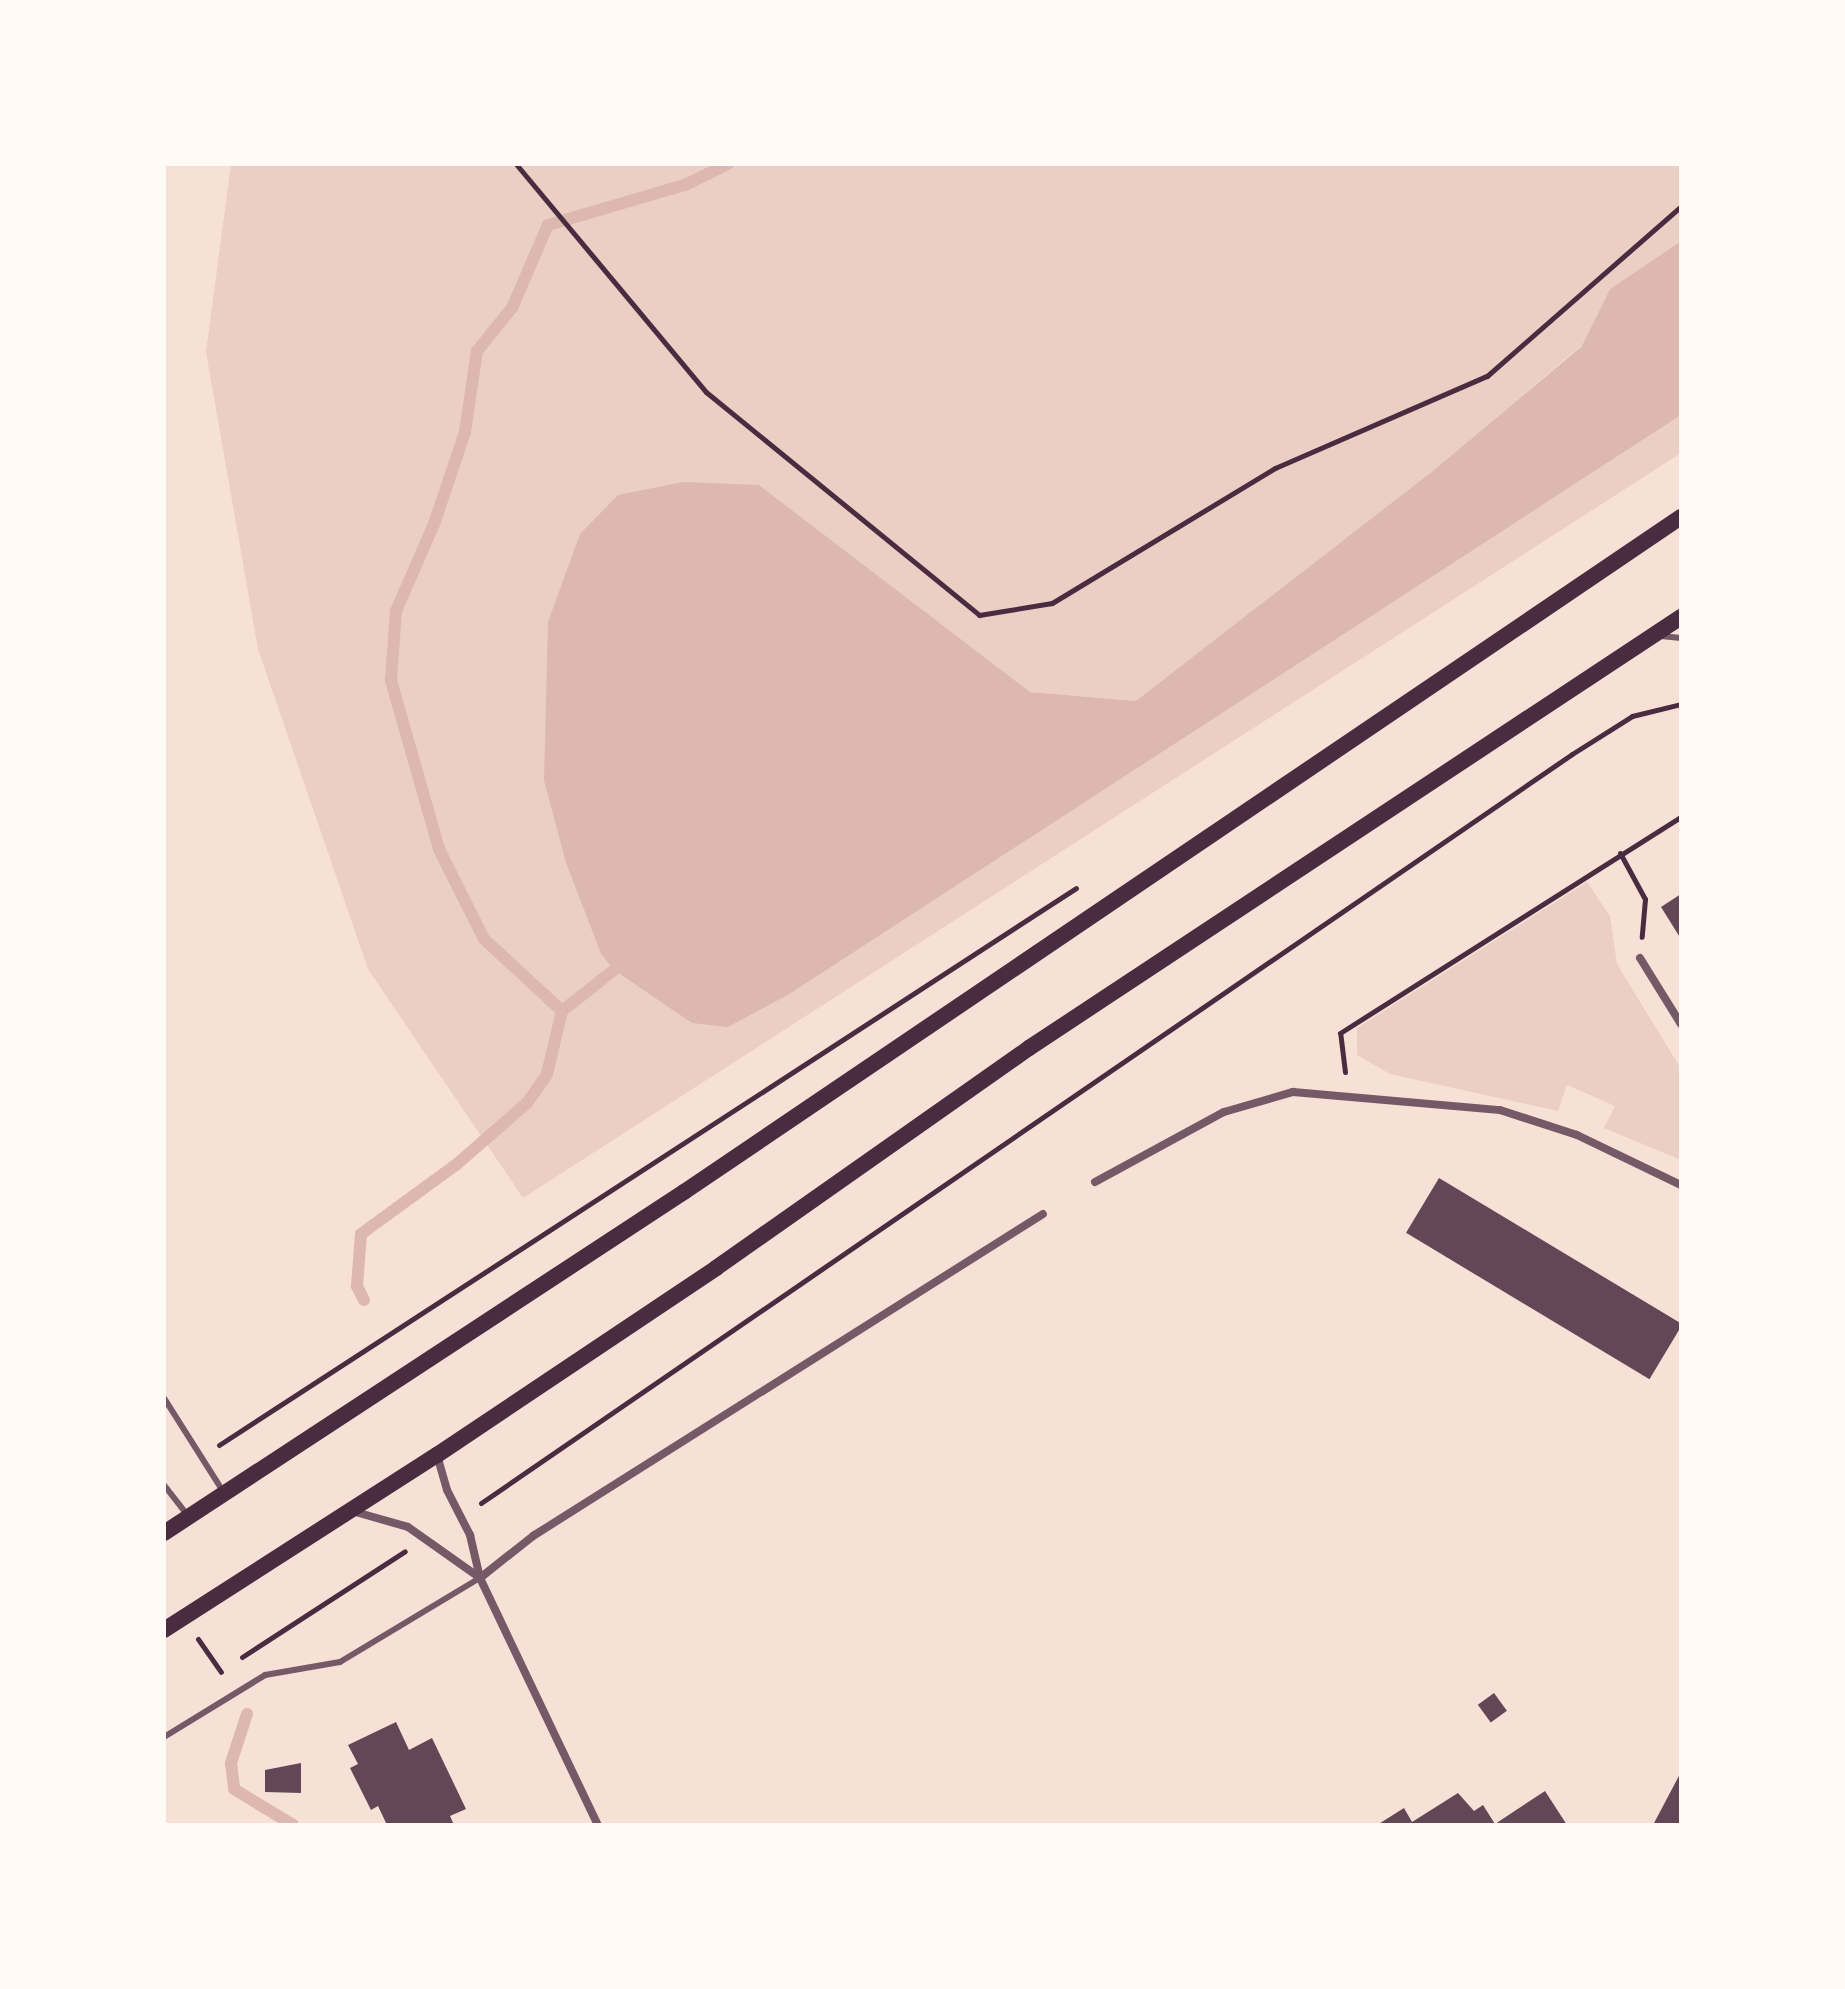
<!DOCTYPE html>
<style>
body{margin:0}
#map{position:relative;width:1845px;height:1989px;overflow:hidden;background:#f7e1d7;font-family:Lato,sans-serif}
div>[style]{position:absolute}
[style*='--x']{left:calc(var(--x)*1px);top:calc(var(--y)*1px);width:calc(var(--w)*1px);rotate:calc(var(--a)*1deg)}
.green>*{inset:0;background:#ebcfc5}
.water>*{inset:0;background:#dcb8b0}
.stream>*{height:12px;margin:-6px;padding:0 6px;transform-origin:6px;border-radius:6px;background:#dcb8b0}
.building>*{inset:0;background:#644757;transform-origin:0 0}
.path>*{height:5px;margin:-2.5px;padding:0 2.5px;transform-origin:2.5px;border-radius:2.5px;background:#4a2c40}
.service>*{height:6px;margin:-3px;padding:0 3px;transform-origin:3px;border-radius:3px;background:#755966}
.minor>*{height:8px;margin:-4px;padding:0 4px;transform-origin:4px;border-radius:4px;background:#755966}
.secondary>*{height:16px;margin:-8px;padding:0 8px;transform-origin:8px;border-radius:8px;background:#4a2c40}
span{translate:-50% -50%;white-space:nowrap;text-align:center;line-height:1.15;-webkit-text-stroke:8px #fffaf5;paint-order:stroke}
.frame{position:absolute;inset:0;border:166px solid #fffaf5;pointer-events:none}
</style>
<div id="map">
<div class="green">
<i style="clip-path:polygon(231px 164px,1681px 164px,1681px 241px,1610px 289px,1581px 346px,1434px 470px,1137px 701px,1030px 692px,759px 485px,544px 781px,566px 863px,601px 954px,728px 1027px,788px 995px,1681px 415px,1681px 453px,523px 1198px,368px 969px,258px 649px,206px 352px)"></i>
<i style="clip-path:polygon(1587px 882px,1610px 916px,1617px 964px,1681px 1069px,1681px 1160px,1604px 1128px,1615px 1106px,1567px 1085px,1558px 1111px,1390px 1074px,1357px 1055px,1357px 1028px)"></i>
</div>
<div class="water">
<i style="clip-path:polygon(1681px 241px,1681px 415px,788px 995px,728px 1027px,692px 1023px,614px 970px,601px 954px,566px 863px,544px 781px,548px 622px,580px 534px,618px 495px,683px 482px,759px 485px,1030px 692px,1136px 701px,1434px 470px,1581px 347px,1610px 289px)"></i>
</div>
<div class="stream">
<i style="--x:562;--y:1011;--w:66;--a:-38.3"></i>
<i style="--x:364;--y:1300;--w:16;--a:-117"></i>
<i style="--x:357;--y:1286;--w:52;--a:-85.6"></i>
<i style="--x:361;--y:1234;--w:119;--a:-36.1"></i>
<i style="--x:457;--y:1164;--w:93;--a:-41.1"></i>
<i style="--x:527;--y:1103;--w:35;--a:-55"></i>
<i style="--x:547;--y:1074;--w:65;--a:-76.6"></i>
<i style="--x:562;--y:1011;--w:106;--a:-137.3"></i>
<i style="--x:484;--y:939;--w:101;--a:-116.6"></i>
<i style="--x:439;--y:849;--w:176;--a:-105.9"></i>
<i style="--x:391;--y:680;--w:69;--a:-85.9"></i>
<i style="--x:396;--y:611;--w:95;--a:-66.4"></i>
<i style="--x:434;--y:524;--w:97;--a:-71.4"></i>
<i style="--x:465;--y:432;--w:82;--a:-81.6"></i>
<i style="--x:477;--y:351;--w:55;--a:-50.9"></i>
<i style="--x:512;--y:308;--w:90;--a:-66.6"></i>
<i style="--x:548;--y:225;--w:143;--a:-16.3"></i>
<i style="--x:685;--y:185;--w:48;--a:-26"></i>
<i style="--x:247;--y:1714;--w:52;--a:108.1"></i>
<i style="--x:231;--y:1763;--w:26;--a:83"></i>
<i style="--x:234;--y:1789;--w:69;--a:31.4"></i>
</div>
<div class="building">
<i style="clip-path:polygon(1681px 894px,1681px 939px,1661px 907px)"></i>
<i style="left:1439px;top:1178px;width:284px;height:64px;rotate:31deg"></i>
<i style="left:1494px;top:1693px;width:22px;height:20px;rotate:54deg"></i>
<i style="clip-path:polygon(396px 1722px,409px 1750px,432px 1738px,466px 1809px,450px 1816px,454px 1825px,387px 1825px,378px 1806px,371px 1810px,350px 1768px,358px 1764px,348px 1745px)"></i>
<i style="clip-path:polygon(301px 1763px,301px 1793px,265px 1792px,265px 1770px)"></i>
<i style="clip-path:polygon(1681px 1772px,1681px 1825px,1653px 1825px)"></i>
<i style="clip-path:polygon(1545px 1791px,1567px 1825px,1377px 1825px,1404px 1808px,1412px 1822px,1458px 1793px,1474px 1811px,1483px 1805px,1495px 1824px)"></i>
</div>
<div class="path">
<i style="--x:516;--y:164;--w:297;--a:50.2"></i>
<i style="--x:706;--y:392;--w:353;--a:39.2"></i>
<i style="--x:979;--y:615;--w:74;--a:-9.3"></i>
<i style="--x:1052;--y:603;--w:261;--a:-31.2"></i>
<i style="--x:1275;--y:468;--w:231;--a:-23.5"></i>
<i style="--x:1487;--y:376;--w:258;--a:-41.2"></i>
<i style="--x:1620;--y:853;--w:52;--a:61.5"></i>
<i style="--x:1645;--y:899;--w:38;--a:95"></i>
<i style="--x:1345;--y:1072;--w:39;--a:-97"></i>
<i style="--x:1340;--y:1033;--w:404;--a:-32.4"></i>
<i style="--x:219;--y:1445;--w:1022;--a:-33.02"></i>
<i style="--x:481;--y:1503;--w:1323;--a:-34.47"></i>
<i style="--x:1572;--y:754;--w:71;--a:-32.3"></i>
<i style="--x:1632;--y:716;--w:50;--a:-13.8"></i>
<i style="--x:198;--y:1639;--w:40;--a:55.1"></i>
<i style="--x:242;--y:1657;--w:194;--a:-33"></i>
</div>
<div class="service">
<i style="--x:1661;--y:636;--w:20;--a:6"></i>
<i style="--x:164;--y:1398;--w:112;--a:57.7"></i>
<i style="--x:164;--y:1485;--w:41;--a:52"></i>
<i style="--x:164;--y:1737;--w:119;--a:-31.5"></i>
<i style="--x:265;--y:1675;--w:76;--a:-9.8"></i>
<i style="--x:340;--y:1662;--w:163;--a:-31"></i>
</div>
<div class="minor">
<i style="--x:1640;--y:958;--w:78;--a:58.2"></i>
<i style="--x:1095;--y:1182;--w:147;--a:-28.5"></i>
<i style="--x:1224;--y:1112;--w:72;--a:-16.2"></i>
<i style="--x:1293;--y:1092;--w:208;--a:5"></i>
<i style="--x:1500;--y:1110;--w:81;--a:18"></i>
<i style="--x:1577;--y:1135;--w:115;--a:25.7"></i>
<i style="--x:437;--y:1455;--w:36;--a:74"></i>
<i style="--x:447;--y:1490;--w:51;--a:62.9"></i>
<i style="--x:470;--y:1535;--w:44;--a:76.9"></i>
<i style="--x:480;--y:1578;--w:274;--a:64.5"></i>
<i style="--x:352;--y:1511;--w:58;--a:15.9"></i>
<i style="--x:408;--y:1527;--w:88;--a:35.3"></i>
<i style="--x:480;--y:1578;--w:68;--a:-38.4"></i>
<i style="--x:533;--y:1536;--w:603;--a:-32.27"></i>
</div>
<div class="secondary">
<i style="--x:164;--y:1533;--w:622;--a:-33.26"></i>
<i style="--x:684;--y:1192;--w:1204;--a:-34.1"></i>
<i style="--x:164;--y:1630;--w:324;--a:-32.7"></i>
<i style="--x:437;--y:1455;--w:336;--a:-33.8"></i>
<i style="--x:716;--y:1268;--w:383;--a:-35.1"></i>
<i style="--x:1029;--y:1048;--w:782;--a:-33.47"></i>
</div>
<div class="frame"></div>
</div>
